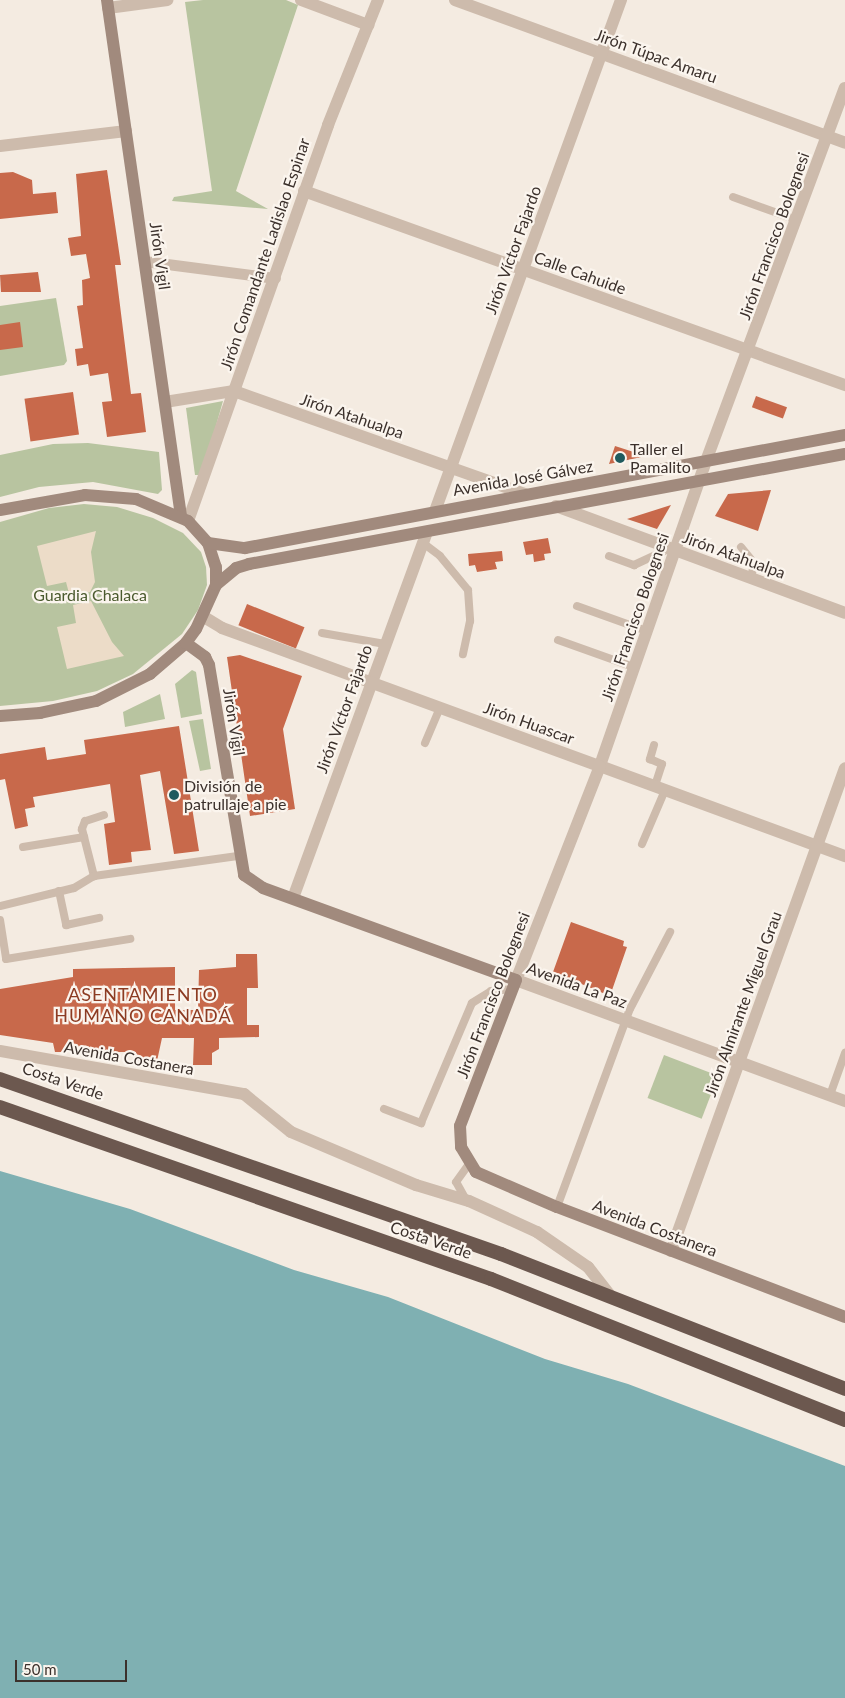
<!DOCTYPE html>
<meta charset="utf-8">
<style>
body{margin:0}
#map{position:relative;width:845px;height:1698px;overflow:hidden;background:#f4ebe1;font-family:Lato,sans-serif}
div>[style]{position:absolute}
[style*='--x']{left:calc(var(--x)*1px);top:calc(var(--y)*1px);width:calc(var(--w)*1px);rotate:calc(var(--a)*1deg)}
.green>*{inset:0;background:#b8c4a0;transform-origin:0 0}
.plaza>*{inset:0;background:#ecdcc8}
.water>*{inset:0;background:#7fb0b2}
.building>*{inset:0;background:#c8694b;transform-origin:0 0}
.service>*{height:8px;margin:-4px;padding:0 4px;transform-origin:4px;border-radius:4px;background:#cdbbac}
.pedestrian>*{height:11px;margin:-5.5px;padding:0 5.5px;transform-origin:5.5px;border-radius:5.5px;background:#cdbbac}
.minor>*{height:12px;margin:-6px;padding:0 6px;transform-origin:6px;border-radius:6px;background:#cdbbac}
.tertiary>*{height:12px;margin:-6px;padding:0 6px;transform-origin:6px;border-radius:6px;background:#cdbbac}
.secondary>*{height:12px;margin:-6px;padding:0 6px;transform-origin:6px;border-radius:6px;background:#a18a7d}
.trunk>*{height:14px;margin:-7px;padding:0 7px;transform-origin:7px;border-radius:7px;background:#6c584f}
.dots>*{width:14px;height:14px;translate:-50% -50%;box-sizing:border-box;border:2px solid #fbf5ee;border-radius:50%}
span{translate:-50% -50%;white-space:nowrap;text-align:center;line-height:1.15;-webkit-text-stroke:4.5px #fbf5ee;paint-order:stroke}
.street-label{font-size:16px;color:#3b302b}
.poi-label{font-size:16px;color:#3b302b}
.left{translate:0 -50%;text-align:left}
.park-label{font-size:16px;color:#4a5a2e}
.neighbourhood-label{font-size:18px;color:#8c3b22;letter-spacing:1px}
.scale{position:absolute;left:15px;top:1660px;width:112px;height:22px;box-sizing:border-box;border:2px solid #3b302b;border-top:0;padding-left:6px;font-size:15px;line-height:18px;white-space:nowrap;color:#3b302b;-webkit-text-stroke:4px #fbf5ee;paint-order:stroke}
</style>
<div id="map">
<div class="green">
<i style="clip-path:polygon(203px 0,286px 0,298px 5px,236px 191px,268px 209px,172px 201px,174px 197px,212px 191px,185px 2px)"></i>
<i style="clip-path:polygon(56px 298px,67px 361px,64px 365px,0 376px,0 306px)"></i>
<i style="clip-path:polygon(223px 401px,202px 475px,195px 475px,186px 408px)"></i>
<i style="clip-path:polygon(88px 443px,159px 452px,162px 490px,158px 494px,93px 482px,39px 487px,0 497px,0 455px,53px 444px)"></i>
<i style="clip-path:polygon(84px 504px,117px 507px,153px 518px,183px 533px,201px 552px,206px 567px,207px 585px,198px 610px,182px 634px,133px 674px,97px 691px,53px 701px,0 706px,0 522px,49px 508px)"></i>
<i style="clip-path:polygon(192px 670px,196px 672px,202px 714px,181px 718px,175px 684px)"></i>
<i style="clip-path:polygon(160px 694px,165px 719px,125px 727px,123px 712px)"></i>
<i style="clip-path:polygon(203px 719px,211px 769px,200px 771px,189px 721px)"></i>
<i style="left:664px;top:1055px;width:58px;height:46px;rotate:21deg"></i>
</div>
<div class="plaza">
<i style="clip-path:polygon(96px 531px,91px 552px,95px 582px,90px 592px,70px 597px,66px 582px,47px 586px,37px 546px)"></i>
<i style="clip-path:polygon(91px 601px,112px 642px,124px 656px,67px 669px,57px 627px,76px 623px,73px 605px)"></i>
</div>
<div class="water">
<i style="clip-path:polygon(0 1171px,130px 1209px,294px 1270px,388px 1297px,545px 1359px,628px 1384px,845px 1466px,845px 1698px,0 1698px)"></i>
</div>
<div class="building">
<i style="clip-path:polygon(107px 170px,121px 265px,115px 265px,131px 394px,141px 393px,146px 432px,107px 437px,102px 402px,112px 401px,108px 373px,90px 376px,88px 364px,77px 366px,75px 349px,83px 348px,77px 306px,83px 305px,82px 280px,90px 278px,86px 254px,71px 256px,68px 238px,81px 236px,76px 174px)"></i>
<i style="clip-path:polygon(13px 172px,32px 180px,33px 194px,56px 192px,58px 213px,0 219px,0 173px)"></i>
<i style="clip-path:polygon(38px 272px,41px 292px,1px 292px,0 275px)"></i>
<i style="clip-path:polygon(20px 322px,23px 347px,0 350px,0 325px)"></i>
<i style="left:73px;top:392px;width:43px;height:49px;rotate:82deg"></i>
<i style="left:756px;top:396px;width:33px;height:12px;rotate:20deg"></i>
<i style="clip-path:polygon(615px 446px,646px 456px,609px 464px)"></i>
<i style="clip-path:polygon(771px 490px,758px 531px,715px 516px,728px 494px)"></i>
<i style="clip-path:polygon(671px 505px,657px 529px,627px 519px)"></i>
<i style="clip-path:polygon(548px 538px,551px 553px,544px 554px,545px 560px,534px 562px,533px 554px,526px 555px,523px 542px)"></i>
<i style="clip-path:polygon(502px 551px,503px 561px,495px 562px,497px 569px,477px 572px,475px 565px,469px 566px,468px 554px)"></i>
<i style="left:247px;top:604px;width:62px;height:23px;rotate:22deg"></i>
<i style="clip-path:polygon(240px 655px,302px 676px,283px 729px,295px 809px,250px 816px,227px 657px)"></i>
<i style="clip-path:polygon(179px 726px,199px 851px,174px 854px,160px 771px,140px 775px,151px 850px,131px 852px,132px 862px,109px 865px,104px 824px,115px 822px,110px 784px,33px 797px,35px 807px,25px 809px,28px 826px,15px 829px,5px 779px,0 780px,0 754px,45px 747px,47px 760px,86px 754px,84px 740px)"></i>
<i style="clip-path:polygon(571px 922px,624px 941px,623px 946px,627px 947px,610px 996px,553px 972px)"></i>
<i style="clip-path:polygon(236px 954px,257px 954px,258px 988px,247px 988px,247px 1025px,259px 1025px,259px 1037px,219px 1038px,219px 1049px,212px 1053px,212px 1065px,193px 1065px,194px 1038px,162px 1038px,157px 1061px,136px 1061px,136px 1052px,55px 1052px,53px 1043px,0 1035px,0 989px,73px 977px,73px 969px,175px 967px,175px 1010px,198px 1010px,199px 970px,236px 967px)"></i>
</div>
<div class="service">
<i style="--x:733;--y:197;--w:68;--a:19.8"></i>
<i style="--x:423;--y:543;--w:21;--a:37"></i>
<i style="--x:440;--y:556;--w:44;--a:50.5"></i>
<i style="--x:468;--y:590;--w:31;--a:86"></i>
<i style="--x:470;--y:621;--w:34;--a:102"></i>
<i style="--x:741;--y:547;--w:21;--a:51"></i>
<i style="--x:754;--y:563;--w:15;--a:101"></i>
<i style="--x:609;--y:556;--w:27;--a:20"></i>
<i style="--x:634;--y:565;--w:40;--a:-25"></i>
<i style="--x:577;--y:606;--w:74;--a:19.7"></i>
<i style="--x:322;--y:633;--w:64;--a:9.9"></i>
<i style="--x:558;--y:640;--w:81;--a:19.6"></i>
<i style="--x:425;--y:743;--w:38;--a:-67"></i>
<i style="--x:654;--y:745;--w:15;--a:106"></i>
<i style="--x:650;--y:759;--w:13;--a:23"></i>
<i style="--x:662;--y:764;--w:23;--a:108"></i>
<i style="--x:104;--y:815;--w:20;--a:162"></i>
<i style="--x:85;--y:821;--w:9;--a:111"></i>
<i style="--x:82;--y:829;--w:49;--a:75.7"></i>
<i style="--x:94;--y:876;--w:145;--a:-7.9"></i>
<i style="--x:642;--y:844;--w:59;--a:-66.9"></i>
<i style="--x:23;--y:847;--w:62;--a:-9.3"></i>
<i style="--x:59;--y:891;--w:35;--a:78"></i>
<i style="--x:66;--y:925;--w:34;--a:-12"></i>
<i style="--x:0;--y:906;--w:76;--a:-13.7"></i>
<i style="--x:74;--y:888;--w:23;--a:-31"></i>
<i style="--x:0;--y:920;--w:39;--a:81"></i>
<i style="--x:6;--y:959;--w:126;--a:-9.2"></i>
<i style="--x:830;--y:1095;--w:45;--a:-70.3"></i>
<i style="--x:384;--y:1109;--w:40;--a:21"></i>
<i style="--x:421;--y:1123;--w:130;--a:-67"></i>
<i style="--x:472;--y:1003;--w:22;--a:-32"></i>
<i style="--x:491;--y:991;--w:22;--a:-5"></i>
<i style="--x:465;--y:1198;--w:18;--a:-119"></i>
<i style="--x:456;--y:1182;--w:22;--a:-54"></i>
<i style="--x:557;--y:1207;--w:211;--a:-69.8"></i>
<i style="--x:630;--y:1009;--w:87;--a:-62.5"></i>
</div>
<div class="pedestrian">
<i style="--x:144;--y:261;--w:132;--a:7.4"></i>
</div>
<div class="minor">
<i style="--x:301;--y:0;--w:72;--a:20.5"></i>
<i style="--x:455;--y:0;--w:415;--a:20.1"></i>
<i style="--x:108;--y:8;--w:60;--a:-7.7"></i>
<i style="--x:0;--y:146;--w:127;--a:-6.8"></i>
<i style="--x:304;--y:191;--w:575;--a:19.73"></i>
<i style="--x:165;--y:402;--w:70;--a:-9.1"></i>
<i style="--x:234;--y:391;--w:309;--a:19.5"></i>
<i style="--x:706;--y:461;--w:398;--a:-69.6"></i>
<i style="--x:556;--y:506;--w:308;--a:20.3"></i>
<i style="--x:435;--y:511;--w:544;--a:-70"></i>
<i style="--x:188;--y:521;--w:420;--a:-70.5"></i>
<i style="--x:328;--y:125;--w:135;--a:-68.2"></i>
<i style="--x:600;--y:766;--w:261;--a:20.2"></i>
<i style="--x:293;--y:898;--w:390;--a:-69.9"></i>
<i style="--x:0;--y:1051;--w:248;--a:10"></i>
<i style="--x:244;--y:1094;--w:60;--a:39"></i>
<i style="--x:291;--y:1132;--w:136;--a:23"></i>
<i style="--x:416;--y:1185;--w:55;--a:16.8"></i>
<i style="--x:469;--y:1201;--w:75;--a:24.5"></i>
<i style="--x:537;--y:1232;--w:62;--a:34.5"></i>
<i style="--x:588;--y:1267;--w:37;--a:52"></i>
<i style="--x:671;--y:1251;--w:513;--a:-70.19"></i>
</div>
<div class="tertiary">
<i style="--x:706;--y:461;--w:323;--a:109.2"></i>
<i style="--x:600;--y:766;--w:230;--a:111.4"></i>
<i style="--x:516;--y:980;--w:351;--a:20.2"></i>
<i style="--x:204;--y:617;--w:21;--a:31"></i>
<i style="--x:222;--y:628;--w:402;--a:20.1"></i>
</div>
<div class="secondary">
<i style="--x:107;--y:0;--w:521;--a:81.84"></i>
<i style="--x:0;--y:510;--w:86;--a:-10"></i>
<i style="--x:85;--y:495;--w:51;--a:4.5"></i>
<i style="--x:136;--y:499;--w:56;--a:22.9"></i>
<i style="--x:188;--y:521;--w:30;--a:48"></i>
<i style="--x:208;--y:543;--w:25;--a:72"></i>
<i style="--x:216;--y:567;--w:18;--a:90"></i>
<i style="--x:216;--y:585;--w:48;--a:114.4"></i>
<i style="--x:196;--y:629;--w:17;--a:126"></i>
<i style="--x:186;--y:643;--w:48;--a:139.3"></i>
<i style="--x:150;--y:674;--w:60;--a:153.4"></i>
<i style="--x:96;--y:701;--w:57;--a:167.9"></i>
<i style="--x:40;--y:713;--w:40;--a:175.7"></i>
<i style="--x:208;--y:543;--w:37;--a:8"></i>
<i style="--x:245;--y:548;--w:611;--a:-10.67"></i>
<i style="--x:216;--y:585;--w:26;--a:-40"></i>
<i style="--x:236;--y:568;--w:14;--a:-17"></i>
<i style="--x:249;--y:564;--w:606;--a:-10.46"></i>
<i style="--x:186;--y:643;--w:24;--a:36"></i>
<i style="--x:205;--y:657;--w:9;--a:63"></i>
<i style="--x:209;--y:665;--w:213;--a:80.5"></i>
<i style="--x:244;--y:875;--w:23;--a:34"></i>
<i style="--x:263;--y:888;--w:269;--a:20"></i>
<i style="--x:516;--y:980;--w:156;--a:111"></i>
<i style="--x:460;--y:1126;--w:21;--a:87"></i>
<i style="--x:461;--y:1147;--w:29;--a:59"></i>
<i style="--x:476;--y:1172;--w:88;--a:23.4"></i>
<i style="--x:557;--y:1207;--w:308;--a:20.9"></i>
</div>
<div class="trunk">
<i style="--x:0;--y:1079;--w:531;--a:19.25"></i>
<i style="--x:501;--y:1254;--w:370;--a:21.4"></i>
<i style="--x:0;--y:1107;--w:520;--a:19.31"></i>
<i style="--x:491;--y:1279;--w:381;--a:21.7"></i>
</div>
<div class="dots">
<i style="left:620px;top:458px;background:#1f5a5e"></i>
<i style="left:174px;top:795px;background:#1f5a5e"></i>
</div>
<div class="street-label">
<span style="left:656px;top:56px;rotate:20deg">Jirón Túpac Amaru</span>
<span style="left:774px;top:236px;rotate:-70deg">Jirón Francisco Bolognesi</span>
<span style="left:513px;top:250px;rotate:-70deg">Jirón Víctor Fajardo</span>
<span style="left:265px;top:254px;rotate:-71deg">Jirón Comandante Ladislao Espinar</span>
<span style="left:160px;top:256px;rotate:82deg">Jirón Vigil</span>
<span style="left:580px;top:273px;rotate:20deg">Calle Cahuide</span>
<span style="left:352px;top:416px;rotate:19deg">Jirón Atahualpa</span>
<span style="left:523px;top:478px;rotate:-10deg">Avenida José Gálvez</span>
<span style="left:734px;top:555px;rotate:20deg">Jirón Atahualpa</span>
<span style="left:635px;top:617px;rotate:-71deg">Jirón Francisco Bolognesi</span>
<span style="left:344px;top:709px;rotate:-70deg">Jirón Víctor Fajardo</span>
<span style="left:234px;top:722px;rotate:81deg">Jirón Vigil</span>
<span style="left:529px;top:723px;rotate:20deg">Jirón Huascar</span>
<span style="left:577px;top:985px;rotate:20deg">Avenida La Paz</span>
<span style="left:493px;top:995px;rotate:-69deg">Jirón Francisco Bolognesi</span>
<span style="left:743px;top:1004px;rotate:-70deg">Jirón Almirante Miguel Grau</span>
<span style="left:129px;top:1058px;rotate:10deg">Avenida Costanera</span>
<span style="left:63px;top:1081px;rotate:19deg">Costa Verde</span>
<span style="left:655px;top:1228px;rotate:21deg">Avenida Costanera</span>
<span style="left:431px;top:1240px;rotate:19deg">Costa Verde</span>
</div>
<div class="poi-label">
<span class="left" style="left:630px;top:458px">Taller el<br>Pamalito</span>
<span class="left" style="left:184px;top:795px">División de<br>patrullaje a pie</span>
</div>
<div class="park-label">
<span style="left:90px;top:595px">Guardia Chalaca</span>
</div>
<div class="neighbourhood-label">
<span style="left:143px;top:1005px">ASENTAMIENTO<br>HUMANO CANADÁ</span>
</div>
<div class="scale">50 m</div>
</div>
